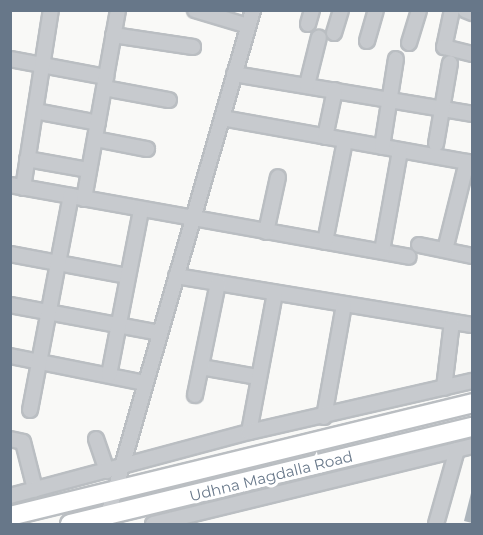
<!DOCTYPE html>
<style>
body{margin:0}
#map{position:relative;width:483px;height:535px;overflow:hidden;background:#f9f9f7;font-family:Montserrat,sans-serif}
div>[style]{position:absolute}
[style*='--x']{left:calc(var(--x)*1px);top:calc(var(--y)*1px);width:calc(var(--w)*1px);rotate:calc(var(--a)*1deg)}
.building>*{inset:0;background:#adb5bc}
.roads{filter:drop-shadow(2px 0 #babec2) drop-shadow(-2px 0 #babec2) drop-shadow(0 2px #babec2) drop-shadow(0 -2px #babec2)}
.minor>*{height:14px;margin:-7px;padding:0 7px;transform-origin:7px;border-radius:7px;background:#c7cace}
.major>*{height:18px;margin:-9px;padding:0 9px;transform-origin:9px;border-radius:9px;background:#fff}
span{translate:-50% -50%;white-space:nowrap;text-align:center;line-height:1.15;-webkit-text-stroke:6px #fff;paint-order:stroke}
.street-label{font-size:15px;color:#677789}
.frame{position:absolute;inset:0;border:12px solid #677789;pointer-events:none}
</style>
<div id="map">
<div class="building">
<i style="clip-path:polygon(472px 489px,472px 523px,464px 521px)"></i>
</div>
<div class="roads">
<div class="minor">
<i style="--x:195;--y:10;--w:55;--a:16.8"></i>
<i style="--x:452;--y:10;--w:38;--a:102"></i>
<i style="--x:444;--y:47;--w:29;--a:14"></i>
<i style="--x:465;--y:10;--w:8;--a:23"></i>
<i style="--x:308;--y:24;--w:15;--a:-74"></i>
<i style="--x:334;--y:33;--w:24;--a:-73"></i>
<i style="--x:113;--y:35;--w:81;--a:8.5"></i>
<i style="--x:367;--y:41;--w:32;--a:-74"></i>
<i style="--x:409;--y:43;--w:34;--a:-73"></i>
<i style="--x:10;--y:59;--w:98;--a:10.6"></i>
<i style="--x:234;--y:74;--w:241;--a:9.5"></i>
<i style="--x:307;--y:85;--w:49;--a:-76"></i>
<i style="--x:104;--y:88;--w:66;--a:10.5"></i>
<i style="--x:35;--y:111;--w:64;--a:10.8"></i>
<i style="--x:222;--y:118;--w:254;--a:10.2"></i>
<i style="--x:325;--y:137;--w:48;--a:-78"></i>
<i style="--x:95;--y:139;--w:53;--a:10.9"></i>
<i style="--x:436;--y:144;--w:82;--a:-80.2"></i>
<i style="--x:382;--y:147;--w:89;--a:-81"></i>
<i style="--x:27;--y:159;--w:63;--a:10.1"></i>
<i style="--x:10;--y:185;--w:405;--a:10.2"></i>
<i style="--x:23;--y:188;--w:180;--a:-81.1"></i>
<i style="--x:84;--y:199;--w:192;--a:-79.8"></i>
<i style="--x:266;--y:232;--w:56;--a:-77.7"></i>
<i style="--x:325;--y:242;--w:103;--a:-78.8"></i>
<i style="--x:419;--y:245;--w:54;--a:11.7"></i>
<i style="--x:445;--y:250;--w:91;--a:-76"></i>
<i style="--x:382;--y:251;--w:102;--a:-79.8"></i>
<i style="--x:10;--y:254;--w:120;--a:10.6"></i>
<i style="--x:176;--y:276;--w:300;--a:9.4"></i>
<i style="--x:10;--y:305;--w:152;--a:10.6"></i>
<i style="--x:10;--y:356;--w:138;--a:11.3"></i>
<i style="--x:201;--y:367;--w:58;--a:10"></i>
<i style="--x:109;--y:375;--w:168;--a:-79"></i>
<i style="--x:444;--y:388;--w:66;--a:-83.1"></i>
<i style="--x:195;--y:395;--w:114;--a:-78.4"></i>
<i style="--x:30;--y:410;--w:218;--a:-79.2"></i>
<i style="--x:324;--y:417;--w:114;--a:-79.9"></i>
<i style="--x:249;--y:432;--w:141;--a:-79.4"></i>
<i style="--x:10;--y:439;--w:13;--a:13"></i>
<i style="--x:23;--y:442;--w:49;--a:75.7"></i>
<i style="--x:96;--y:439;--w:34;--a:71"></i>
<i style="--x:10;--y:496;--w:247;--a:-15"></i>
<i style="--x:249;--y:432;--w:229;--a:-12.9"></i>
<i style="--x:106;--y:522;--w:533;--a:-73.98"></i>
<i style="--x:153;--y:524;--w:328;--a:-13.7"></i>
<i style="--x:436;--y:524;--w:77;--a:-74.2"></i>
</div>
<div class="major">
<i style="--x:10;--y:516;--w:476;--a:-13.7"></i>
<i style="--x:70;--y:524;--w:414;--a:-13.6"></i>
</div>
</div>
<div class="street-label">
<span style="left:271px;top:476px;rotate:-14deg">Udhna Magdalla Road</span>
</div>
<div class="frame"></div>
</div>
